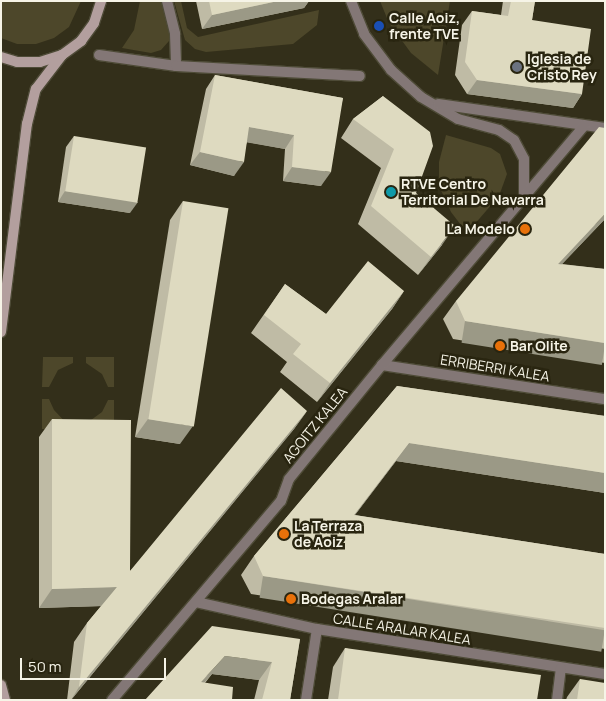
<!DOCTYPE html>
<style>
body{margin:0}
#map{position:relative;width:606px;height:701px;overflow:hidden;background:#332f1a;font-family:Manrope,sans-serif}
div>[style]{position:absolute}
[style*='--x']{left:calc(var(--x)*1px);top:calc(var(--y)*1px);width:calc(var(--w)*1px);rotate:calc(var(--a)*1deg)}
.green>*{inset:0;background:#4d472a}
.roads{filter:drop-shadow(1px 0 #4e4b37) drop-shadow(-1px 0 #4e4b37) drop-shadow(0 1px #4e4b37) drop-shadow(0 -1px #4e4b37)}
.pedestrian>*{height:10px;margin:-5px;padding:0 5px;transform-origin:5px;border-radius:5px;background:#837776}
.minor>*{height:10px;margin:-5px;padding:0 5px;transform-origin:5px;border-radius:5px;background:#837776}
.secondary>*{height:10px;margin:-5px;padding:0 5px;transform-origin:5px;border-radius:5px;background:#b39f9e}
.wall>*{inset:0;background:#bfbba5}
.shaded-wall>*{inset:0;background:#9b9986;transform-origin:0 0}
.building>*{inset:0;background:#dedac0;transform-origin:0 0}
.dots>*{width:14px;height:14px;translate:-50% -50%;box-sizing:border-box;border:2px solid #292510;border-radius:50%}
span{translate:-50% -50%;white-space:nowrap;text-align:center;line-height:1.15;-webkit-text-stroke:5px #292510;paint-order:stroke}
.poi-label{font-size:14px;color:#f6f4e7;font-weight:700}
.left{translate:0 -50%;text-align:left}
.right{translate:-100% -50%;text-align:right}
.street-label{font-size:14px;color:#f6f4e7}
.frame{position:absolute;inset:0;border:2px solid #f6f4e7;pointer-events:none}
.scale{position:absolute;left:20px;top:658px;width:146px;height:22px;box-sizing:border-box;border:2px solid #f6f4e7;border-top:0;padding-left:6px;font-size:15px;line-height:18px;white-space:nowrap;color:#f6f4e7;-webkit-text-stroke:4px #292510;paint-order:stroke}
</style>
<div id="map">
<div class="green">
<i style="clip-path:polygon(1px 1px,81px 1px,69px 27px,54px 38px,36px 44px,17px 44px,1px 38px)"></i>
<i style="clip-path:polygon(140px 1px,162px 1px,169px 31px,169px 41px,161px 50px,151px 53px,122px 48px,134px 30px)"></i>
<i style="clip-path:polygon(174px 1px,181px 1px,187px 28px,198px 37px,319px 10px,317px 25px,293px 44px,206px 52px,195px 49px,185px 40px)"></i>
<i style="clip-path:polygon(380px 1px,450px 1px,438px 75px,411px 53px,389px 23px)"></i>
<i style="clip-path:polygon(446px 135px,491px 148px,500px 154px,507px 174px,499px 196px,467px 233px,451px 212px,439px 186px,439px 162px)"></i>
<i style="clip-path:polygon(43px 357px,73px 357px,73px 363px,58px 370px,49px 387px,42px 387px)"></i>
<i style="clip-path:polygon(86px 357px,114px 357px,114px 387px,108px 387px,102px 374px,86px 363px)"></i>
<i style="clip-path:polygon(42px 399px,49px 399px,54px 410px,72px 429px,42px 429px)"></i>
<i style="clip-path:polygon(108px 400px,114px 400px,114px 429px,91px 420px,102px 412px)"></i>
</div>
<div class="roads">
<div class="pedestrian">
<i style="--x:167;--y:1;--w:34;--a:76"></i>
<i style="--x:175;--y:34;--w:32;--a:88"></i>
<i style="--x:99;--y:55;--w:78;--a:8.1"></i>
<i style="--x:176;--y:66;--w:184;--a:3.1"></i>
</div>
<div class="minor">
<i style="--x:351;--y:1;--w:35;--a:68"></i>
<i style="--x:364;--y:34;--w:45;--a:53.1"></i>
<i style="--x:391;--y:70;--w:40;--a:42"></i>
<i style="--x:421;--y:97;--w:43;--a:30.7"></i>
<i style="--x:458;--y:119;--w:42;--a:15"></i>
<i style="--x:499;--y:130;--w:18;--a:34"></i>
<i style="--x:514;--y:140;--w:21;--a:62"></i>
<i style="--x:524;--y:159;--w:34;--a:90"></i>
<i style="--x:438;--y:104;--w:169;--a:8.2"></i>
<i style="--x:382;--y:365;--w:226;--a:8.7"></i>
<i style="--x:196;--y:602;--w:124;--a:12.6"></i>
<i style="--x:317;--y:629;--w:291;--a:8.9"></i>
<i style="--x:112;--y:700;--w:261;--a:-49.7"></i>
<i style="--x:281;--y:501;--w:23;--a:-70"></i>
<i style="--x:289;--y:479;--w:147;--a:-50.8"></i>
<i style="--x:382;--y:365;--w:313;--a:-49.8"></i>
<i style="--x:306;--y:700;--w:72;--a:-81.2"></i>
<i style="--x:557;--y:700;--w:32;--a:-83"></i>
</div>
<div class="secondary">
<i style="--x:1;--y:57;--w:17;--a:17"></i>
<i style="--x:17;--y:62;--w:23;--a:0"></i>
<i style="--x:40;--y:62;--w:23;--a:-18"></i>
<i style="--x:62;--y:55;--w:24;--a:-36"></i>
<i style="--x:81;--y:41;--w:22;--a:-54"></i>
<i style="--x:94;--y:23;--w:23;--a:-72"></i>
<i style="--x:1;--y:332;--w:210;--a:-82.9"></i>
<i style="--x:27;--y:124;--w:36;--a:-76"></i>
<i style="--x:36;--y:89;--w:43;--a:-52.6"></i>
<i style="--x:1;--y:685;--w:16;--a:75"></i>
</div>
</div>
<div class="wall">
<i style="clip-path:polygon(196px 1px,309px 1px,304px 8px,202px 29px)"></i>
<i style="clip-path:polygon(503px 1px,535px 1px,532px 20px,582px 94px,573px 108px,467px 94px,455px 75px,462px 25px,472px 11px,501px 15px)"></i>
<i style="clip-path:polygon(215px 75px,343px 98px,321px 186px,283px 181px,285px 149px,247px 142px,234px 176px,190px 165px,206px 89px)"></i>
<i style="clip-path:polygon(383px 96px,416px 193px,442px 245px,418px 275px,358px 224px,381px 168px,341px 138px,353px 119px)"></i>
<i style="clip-path:polygon(74px 136px,130px 213px,58px 202px,66px 147px)"></i>
<i style="clip-path:polygon(183px 201px,180px 444px,135px 437px,170px 220px)"></i>
<i style="clip-path:polygon(605px 219px,562px 264px,605px 269px,605px 363px,453px 339px,443px 319px,456px 301px)"></i>
<i style="clip-path:polygon(285px 284px,326px 314px,404px 291px,392px 309px,317px 402px,280px 372px,287px 362px,251px 333px)"></i>
<i style="clip-path:polygon(397px 386px,605px 416px,605px 493px,396px 461px,355px 515px,605px 554px,605px 649px,251px 594px,241px 575px,254px 556px)"></i>
<i style="clip-path:polygon(307px 411px,294px 429px,71px 700px,67px 700px,74px 642px,87px 623px,101px 606px,39px 608px,39px 437px,52px 419px,130px 571px)"></i>
<i style="clip-path:polygon(300px 639px,290px 700px,254px 700px,259px 680px,212px 674px,205px 683px,145px 700px)"></i>
<i style="clip-path:polygon(345px 648px,537px 700px,328px 700px,333px 667px)"></i>
<i style="clip-path:polygon(580px 679px,605px 700px,566px 700px,567px 697px)"></i>
</div>
<div class="shaded-wall">
<i style="clip-path:polygon(278px 1px,309px 1px,304px 8px,202px 29px,212px 15px)"></i>
<i style="clip-path:polygon(477px 80px,582px 94px,573px 108px,467px 94px)"></i>
<i style="clip-path:polygon(249px 127px,294px 135px,285px 149px,239px 141px)"></i>
<i style="clip-path:polygon(200px 152px,244px 162px,234px 176px,190px 165px)"></i>
<i style="clip-path:polygon(292px 167px,331px 172px,321px 186px,283px 181px)"></i>
<i style="clip-path:polygon(65px 191px,138px 202px,130px 213px,58px 202px)"></i>
<i style="clip-path:polygon(605px 214px,605px 219px,545px 282px,558px 264px)"></i>
<i style="clip-path:polygon(455px 226px,442px 245px,418px 275px,431px 257px)"></i>
<i style="clip-path:polygon(404px 291px,392px 309px,317px 402px,330px 383px)"></i>
<i style="left:465px;top:321px;width:142px;height:22px;rotate:9deg"></i>
<i style="clip-path:polygon(307px 411px,294px 429px,71px 700px,79px 687px)"></i>
<i style="clip-path:polygon(148px 419px,193px 426px,180px 444px,135px 437px)"></i>
<i style="clip-path:polygon(409px 443px,605px 473px,605px 493px,396px 461px,341px 533px,354px 515px)"></i>
<i style="left:263px;top:576px;width:346px;height:22px;rotate:9deg"></i>
<i style="clip-path:polygon(117px 587px,104px 606px,39px 608px,52px 589px)"></i>
<i style="clip-path:polygon(225px 656px,272px 662px,259px 680px,212px 674px,189px 700px,201px 682px)"></i>
</div>
<div class="building">
<i style="clip-path:polygon(209px 1px,278px 1px,212px 15px)"></i>
<i style="clip-path:polygon(511px 1px,535px 1px,532px 20px,591px 29px,582px 94px,477px 80px,465px 62px,472px 11px,508px 16px)"></i>
<i style="clip-path:polygon(215px 75px,343px 98px,331px 172px,292px 167px,294px 135px,249px 127px,244px 162px,200px 152px)"></i>
<i style="clip-path:polygon(383px 96px,430px 132px,433px 146px,416px 193px,455px 226px,431px 257px,371px 206px,394px 149px,353px 119px)"></i>
<i style="clip-path:polygon(599px 127px,605px 128px,605px 214px,558px 264px,605px 269px,605px 343px,465px 321px,456px 301px)"></i>
<i style="left:74px;top:136px;width:73px;height:56px;rotate:9deg"></i>
<i style="left:183px;top:201px;width:46px;height:221px;rotate:9deg"></i>
<i style="clip-path:polygon(368px 261px,404px 291px,330px 383px,293px 354px,301px 344px,264px 315px,285px 284px,326px 314px)"></i>
<i style="clip-path:polygon(397px 386px,605px 416px,605px 473px,409px 443px,354px 515px,605px 554px,605px 628px,263px 576px,254px 556px)"></i>
<i style="clip-path:polygon(281px 388px,307px 411px,79px 687px,87px 623px,117px 587px,52px 589px,52px 419px,131px 420px,130px 571px)"></i>
<i style="clip-path:polygon(212px 626px,300px 639px,290px 700px,262px 700px,272px 662px,225px 656px,201px 682px,233px 687px,232px 700px,145px 700px)"></i>
<i style="clip-path:polygon(345px 648px,541px 675px,537px 700px,338px 700px)"></i>
<i style="clip-path:polygon(580px 679px,605px 683px,605px 700px,577px 700px)"></i>
</div>
<div class="dots">
<i style="left:379px;top:26px;background:#1a4fb4"></i>
<i style="left:517px;top:67px;background:#6b7280"></i>
<i style="left:391px;top:192px;background:#0f9aa8"></i>
<i style="left:525px;top:229px;background:#e8710a"></i>
<i style="left:500px;top:346px;background:#e8710a"></i>
<i style="left:284px;top:534px;background:#e8710a"></i>
<i style="left:291px;top:599px;background:#e8710a"></i>
</div>
<div class="poi-label">
<span class="left" style="left:389px;top:26px">Calle Aoiz,<br>frente TVE</span>
<span class="left" style="left:527px;top:67px">Iglesia de<br>Cristo Rey</span>
<span class="left" style="left:401px;top:192px">RTVE Centro<br>Territorial De Navarra</span>
<span class="right" style="left:515px;top:229px">La Modelo</span>
<span class="left" style="left:510px;top:346px">Bar Olite</span>
<span class="left" style="left:294px;top:534px">La Terraza<br>de Aoiz</span>
<span class="left" style="left:301px;top:599px">Bodegas Aralar</span>
</div>
<div class="street-label">
<span style="left:495px;top:368px;rotate:9deg">ERRIBERRI KALEA</span>
<span style="left:315px;top:425px;rotate:-51deg">AGOITZ KALEA</span>
<span style="left:402px;top:629px;rotate:9deg">CALLE ARALAR KALEA</span>
</div>
<div class="frame"></div>
<div class="scale">50 m</div>
</div>
